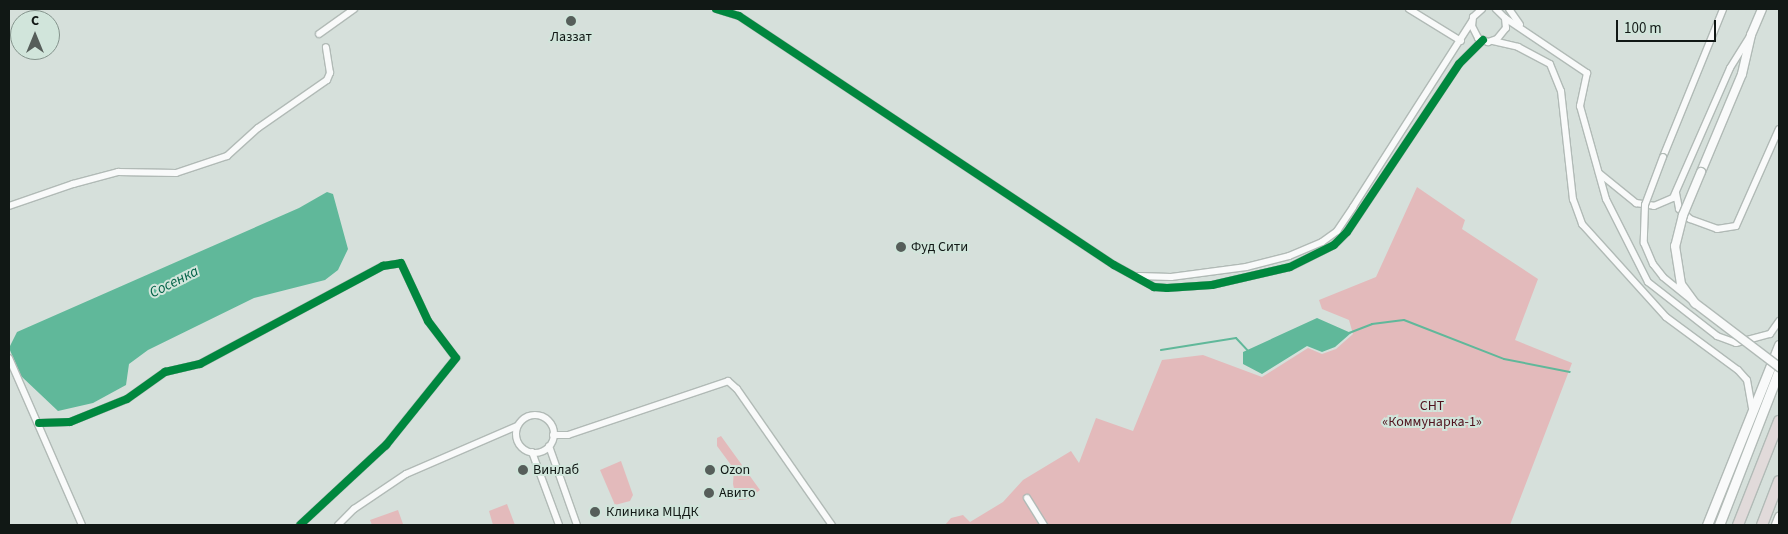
<!DOCTYPE html>
<meta charset="utf-8">
<style>
body{margin:0}
#map{position:relative;width:1788px;height:534px;overflow:hidden;background:#d6e0db;font-family:"Source Sans 3",sans-serif}
div>[style]{position:absolute}
[style*='--x']{left:calc(var(--x)*1px);top:calc(var(--y)*1px);width:calc(var(--w)*1px);rotate:calc(var(--a)*1deg)}
.green>*{inset:0;background:#e3babb}
.water>*{inset:0;background:#60b89a}
.stream>*{height:2px;margin:-1px;padding:0 1px;transform-origin:1px;border-radius:1px;background:#60b89a}
.roads{filter:drop-shadow(1px 0 #b1bab6) drop-shadow(-1px 0 #b1bab6) drop-shadow(0 1px #b1bab6) drop-shadow(0 -1px #b1bab6)}
.minor>*{height:6px;margin:-3px;padding:0 3px;transform-origin:3px;border-radius:3px;background:#f9fafa}
.minor>.ring{margin:-3px;padding:0;box-sizing:content-box;background:none;border:6px solid #f9fafa;border-radius:50%}
.tertiary>*{height:8px;margin:-4px;padding:0 4px;transform-origin:4px;border-radius:4px;background:#f9fafa}
.secondary>*{height:9px;margin:-4.5px;padding:0 4.5px;transform-origin:4.5px;border-radius:4.5px;background:#f9fafa}
.trunk>*{height:10px;margin:-5px;padding:0 5px;transform-origin:5px;border-radius:5px;background:#e1dada}
.bridges{filter:drop-shadow(1px 0 #b1bab6) drop-shadow(-1px 0 #b1bab6) drop-shadow(0 1px #b1bab6) drop-shadow(0 -1px #b1bab6)}
.minor-bridge>*{height:6px;margin:-3px;padding:0 3px;transform-origin:3px;border-radius:3px;background:#f9fafa}
.tertiary-bridge>*{height:8px;margin:-4px;padding:0 4px;transform-origin:4px;border-radius:4px;background:#f9fafa}
.cycleway>*{height:8px;margin:-4px;padding:0 4px;transform-origin:4px;border-radius:4px;background:#00873e}
.dots>*{width:14px;height:14px;translate:-50% -50%;box-sizing:border-box;border:2px solid #d1e5db;border-radius:50%}
span{translate:-50% -50%;white-space:nowrap;text-align:center;line-height:1.15;-webkit-text-stroke:4px #d1e5db;paint-order:stroke}
.poi-label{font-size:14px;color:#111815}
.left{translate:0 -50%;text-align:left}
.park-label{font-size:14px;color:#50121d}
.water-label{font-size:15px;color:#026247;font-style:italic}
.frame{position:absolute;inset:0;border:10px solid #111815;pointer-events:none}
.north{position:absolute;left:10px;top:10px;width:50px;height:50px;box-sizing:border-box;background:#d1e5db;border:1px solid #84938c;border-radius:50%;rotate:0deg;font-size:14px;font-weight:700;line-height:20px;text-align:center;color:#111815}
.north::after{content:'';display:block;margin:auto;width:18px;height:22px;background:#565e5a;clip-path:polygon(50% 0,100% 100%,50% 72%,0 100%)}
.scale{position:absolute;left:1616px;top:20px;width:100px;height:22px;box-sizing:border-box;border:2px solid #111815;border-top:0;padding-left:6px;font-size:15px;line-height:18px;white-space:nowrap;color:#111815;-webkit-text-stroke:4px #d1e5db;paint-order:stroke}
</style>
<div id="map">
<div class="green">
<i style="clip-path:polygon(1417px 187px,1465px 220px,1462px 229px,1538px 279px,1515px 340px,1572px 363px,1510px 525px,945px 525px,951px 518px,963px 515px,970px 522px,1003px 502px,1023px 480px,1071px 451px,1079px 463px,1096px 418px,1133px 431px,1162px 360px,1203px 355px,1262px 377px,1308px 348px,1322px 354px,1336px 349px,1353px 334px,1349px 320px,1322px 309px,1319px 300px,1376px 277px)"></i>
<i style="clip-path:polygon(721px 436px,760px 490px,748px 499px,739px 500px,736px 497px,733px 484px,734px 469px,717px 446px,717px 438px)"></i>
<i style="clip-path:polygon(621px 461px,633px 495px,630px 501px,615px 505px,600px 470px)"></i>
<i style="clip-path:polygon(507px 504px,515px 525px,493px 525px,489px 511px)"></i>
<i style="clip-path:polygon(398px 510px,403px 524px,372px 525px,370px 520px)"></i>
</div>
<div class="water">
<i style="clip-path:polygon(327px 192px,333px 194px,348px 249px,338px 270px,325px 280px,254px 298px,148px 350px,129px 364px,126px 385px,93px 403px,58px 411px,21px 376px,9px 348px,17px 332px,299px 208px)"></i>
<i style="clip-path:polygon(1317px 318px,1351px 333px,1335px 347px,1322px 352px,1307px 346px,1262px 374px,1243px 364px,1243px 352px)"></i>
</div>
<div class="stream">
<i style="--x:1349;--y:333;--w:25;--a:-21"></i>
<i style="--x:1372;--y:324;--w:32;--a:-7"></i>
<i style="--x:1404;--y:320;--w:107;--a:21.3"></i>
<i style="--x:1504;--y:359;--w:67;--a:11.1"></i>
<i style="--x:1161;--y:350;--w:76;--a:-9.1"></i>
<i style="--x:1236;--y:338;--w:18;--a:47"></i>
</div>
<div class="roads">
<div class="minor">
<i style="--x:716;--y:9;--w:24;--a:17"></i>
<i style="--x:739;--y:16;--w:450;--a:33.6"></i>
<i style="--x:1114;--y:265;--w:46;--a:28.8"></i>
<i style="--x:1154;--y:287;--w:13;--a:4"></i>
<i style="--x:1167;--y:288;--w:45;--a:-3.8"></i>
<i style="--x:1212;--y:285;--w:80;--a:-13"></i>
<i style="--x:1290;--y:267;--w:49;--a:-26.6"></i>
<i style="--x:1334;--y:245;--w:18;--a:-45"></i>
<i style="--x:1347;--y:232;--w:202;--a:-56.3"></i>
<i style="--x:1459;--y:64;--w:34;--a:-45"></i>
<i style="--x:1409;--y:9;--w:61;--a:31.6"></i>
<i style="--x:1482;--y:9;--w:12;--a:138"></i>
<i style="--x:1473;--y:17;--w:9;--a:96"></i>
<i style="--x:1472;--y:26;--w:13;--a:63"></i>
<i style="--x:1478;--y:38;--w:11;--a:22"></i>
<i style="--x:1488;--y:42;--w:9;--a:-18"></i>
<i style="--x:1497;--y:39;--w:14;--a:-51"></i>
<i style="--x:1506;--y:28;--w:10;--a:-96"></i>
<i style="--x:1505;--y:18;--w:13;--a:-135"></i>
<i style="--x:1509;--y:9;--w:19;--a:55"></i>
<i style="--x:1505;--y:18;--w:99;--a:33.9"></i>
<i style="--x:1587;--y:73;--w:34;--a:102"></i>
<i style="--x:1580;--y:106;--w:97;--a:74.4"></i>
<i style="--x:1606;--y:199;--w:93;--a:63.2"></i>
<i style="--x:1648;--y:282;--w:88;--a:38"></i>
<i style="--x:1717;--y:336;--w:20;--a:20"></i>
<i style="--x:1736;--y:343;--w:35;--a:-15"></i>
<i style="--x:1770;--y:334;--w:16;--a:-55"></i>
<i style="--x:319;--y:34;--w:43;--a:-35.5"></i>
<i style="--x:1493;--y:41;--w:26;--a:13"></i>
<i style="--x:1518;--y:47;--w:36;--a:28"></i>
<i style="--x:1550;--y:64;--w:29;--a:68"></i>
<i style="--x:1561;--y:91;--w:109;--a:83.7"></i>
<i style="--x:1573;--y:199;--w:27;--a:70"></i>
<i style="--x:1582;--y:224;--w:125;--a:47.9"></i>
<i style="--x:1666;--y:317;--w:89;--a:36.4"></i>
<i style="--x:1738;--y:370;--w:13;--a:48"></i>
<i style="--x:1747;--y:380;--w:28;--a:80"></i>
<i style="--x:1663;--y:157;--w:160;--a:-67.9"></i>
<i style="--x:1599;--y:173;--w:48;--a:39"></i>
<i style="--x:1636;--y:203;--w:18;--a:9"></i>
<i style="--x:1654;--y:206;--w:21;--a:-23"></i>
<i style="--x:1673;--y:198;--w:142;--a:-66.3"></i>
<i style="--x:1730;--y:68;--w:36;--a:-58"></i>
<i style="--x:1676;--y:193;--w:16;--a:79"></i>
<i style="--x:1679;--y:209;--w:15;--a:42"></i>
<i style="--x:1690;--y:219;--w:29;--a:20"></i>
<i style="--x:1717;--y:229;--w:19;--a:-9"></i>
<i style="--x:1736;--y:226;--w:106;--a:-66.1"></i>
<i style="--x:9;--y:206;--w:68;--a:-19"></i>
<i style="--x:73;--y:184;--w:47;--a:-14.9"></i>
<i style="--x:118;--y:172;--w:58;--a:1"></i>
<i style="--x:176;--y:173;--w:54;--a:-18.4"></i>
<i style="--x:227;--y:156;--w:42;--a:-42.1"></i>
<i style="--x:258;--y:128;--w:84;--a:-34.8"></i>
<i style="--x:327;--y:80;--w:8;--a:-67"></i>
<i style="--x:330;--y:73;--w:26;--a:-99"></i>
<i style="--x:1139;--y:276;--w:32;--a:2"></i>
<i style="--x:1171;--y:277;--w:76;--a:-7.6"></i>
<i style="--x:1246;--y:267;--w:44;--a:-14.3"></i>
<i style="--x:1289;--y:256;--w:36;--a:-23"></i>
<i style="--x:1322;--y:242;--w:19;--a:-36"></i>
<i style="--x:1337;--y:231;--w:29;--a:-56"></i>
<i style="--x:1353;--y:207;--w:221;--a:-57.4"></i>
<i style="--x:9;--y:358;--w:182;--a:66.4"></i>
<i class="ring" style="left:516px;top:415px;width:32px;height:32px"></i>
<i style="--x:39;--y:423;--w:31;--a:-2"></i>
<i style="--x:70;--y:422;--w:61;--a:-22"></i>
<i style="--x:127;--y:399;--w:47;--a:-35.4"></i>
<i style="--x:165;--y:372;--w:36;--a:-13"></i>
<i style="--x:200;--y:364;--w:208;--a:-28.2"></i>
<i style="--x:383;--y:266;--w:18;--a:-9"></i>
<i style="--x:401;--y:263;--w:64;--a:65"></i>
<i style="--x:428;--y:321;--w:46;--a:52.9"></i>
<i style="--x:456;--y:358;--w:112;--a:128.8"></i>
<i style="--x:386;--y:445;--w:117;--a:137.1"></i>
<i style="--x:553;--y:435;--w:15;--a:0"></i>
<i style="--x:568;--y:435;--w:169;--a:-18.6"></i>
<i style="--x:728;--y:381;--w:12;--a:42"></i>
<i style="--x:737;--y:389;--w:166;--a:55.1"></i>
<i style="--x:549;--y:446;--w:84;--a:70.5"></i>
<i style="--x:532;--y:452;--w:78;--a:69.7"></i>
<i style="--x:1027;--y:498;--w:32;--a:58"></i>
<i style="--x:338;--y:525;--w:23;--a:-45"></i>
<i style="--x:354;--y:509;--w:63;--a:-33.9"></i>
<i style="--x:406;--y:474;--w:121;--a:-23.4"></i>
</div>
<div class="tertiary">
<i style="--x:1701;--y:172;--w:106;--a:-67.3"></i>
<i style="--x:1742;--y:74;--w:40;--a:-77"></i>
<i style="--x:1751;--y:35;--w:28;--a:-67"></i>
<i style="--x:1776;--y:525;--w:9;--a:-69"></i>
</div>
<div class="secondary">
<i style="--x:1707;--y:525;--w:194;--a:-68.2"></i>
<i style="--x:1719;--y:525;--w:166;--a:-68.8"></i>
</div>
<div class="trunk">
<i style="--x:1738;--y:525;--w:112;--a:-68.5"></i>
<i style="--x:1762;--y:525;--w:47;--a:-68.9"></i>
</div>
</div>
<div class="bridges">
<div class="minor-bridge">
<i style="--x:1663;--y:157;--w:51;--a:110.6"></i>
<i style="--x:1645;--y:205;--w:38;--a:92"></i>
<i style="--x:1644;--y:243;--w:23;--a:67"></i>
<i style="--x:1653;--y:264;--w:16;--a:52"></i>
<i style="--x:1663;--y:277;--w:35;--a:39"></i>
</div>
<div class="tertiary-bridge">
<i style="--x:1701;--y:172;--w:47;--a:112.7"></i>
<i style="--x:1683;--y:215;--w:32;--a:104"></i>
<i style="--x:1675;--y:246;--w:38;--a:81"></i>
<i style="--x:1681;--y:284;--w:24;--a:54"></i>
<i style="--x:1695;--y:303;--w:106;--a:37.3"></i>
</div>
</div>
<div class="cycleway">
<i style="--x:716;--y:9;--w:24;--a:17"></i>
<i style="--x:739;--y:16;--w:450;--a:33.6"></i>
<i style="--x:1114;--y:265;--w:46;--a:28.8"></i>
<i style="--x:1154;--y:287;--w:13;--a:4"></i>
<i style="--x:1167;--y:288;--w:45;--a:-3.8"></i>
<i style="--x:1212;--y:285;--w:80;--a:-13"></i>
<i style="--x:1290;--y:267;--w:49;--a:-26.6"></i>
<i style="--x:1334;--y:245;--w:18;--a:-45"></i>
<i style="--x:1347;--y:232;--w:202;--a:-56.3"></i>
<i style="--x:1459;--y:64;--w:34;--a:-45"></i>
<i style="--x:39;--y:423;--w:31;--a:-2"></i>
<i style="--x:70;--y:422;--w:61;--a:-22"></i>
<i style="--x:127;--y:399;--w:47;--a:-35.4"></i>
<i style="--x:165;--y:372;--w:36;--a:-13"></i>
<i style="--x:200;--y:364;--w:208;--a:-28.2"></i>
<i style="--x:383;--y:266;--w:18;--a:-9"></i>
<i style="--x:401;--y:263;--w:64;--a:65"></i>
<i style="--x:428;--y:321;--w:46;--a:52.9"></i>
<i style="--x:456;--y:358;--w:112;--a:128.8"></i>
<i style="--x:386;--y:445;--w:117;--a:137.1"></i>
</div>
<div class="dots">
<i style="left:571px;top:21px;background:#565e5a"></i>
<i style="left:901px;top:247px;background:#565e5a"></i>
<i style="left:523px;top:470px;background:#565e5a"></i>
<i style="left:710px;top:470px;background:#565e5a"></i>
<i style="left:709px;top:493px;background:#565e5a"></i>
<i style="left:595px;top:512px;background:#565e5a"></i>
</div>
<div class="poi-label">
<span style="left:571px;top:37px">Лаззат</span>
<span class="left" style="left:911px;top:247px">Фуд Сити</span>
<span class="left" style="left:533px;top:470px">Винлаб</span>
<span class="left" style="left:720px;top:470px">Ozon</span>
<span class="left" style="left:719px;top:493px">Авито</span>
<span class="left" style="left:606px;top:512px">Клиника МЦДК</span>
</div>
<div class="park-label">
<span style="left:1432px;top:414px">СНТ<br>«Коммунарка-1»</span>
</div>
<div class="water-label">
<span style="left:174px;top:282px;rotate:-27deg">Сосенка</span>
</div>
<div class="frame"></div>
<div class="north">С</div>
<div class="scale">100 m</div>
</div>
